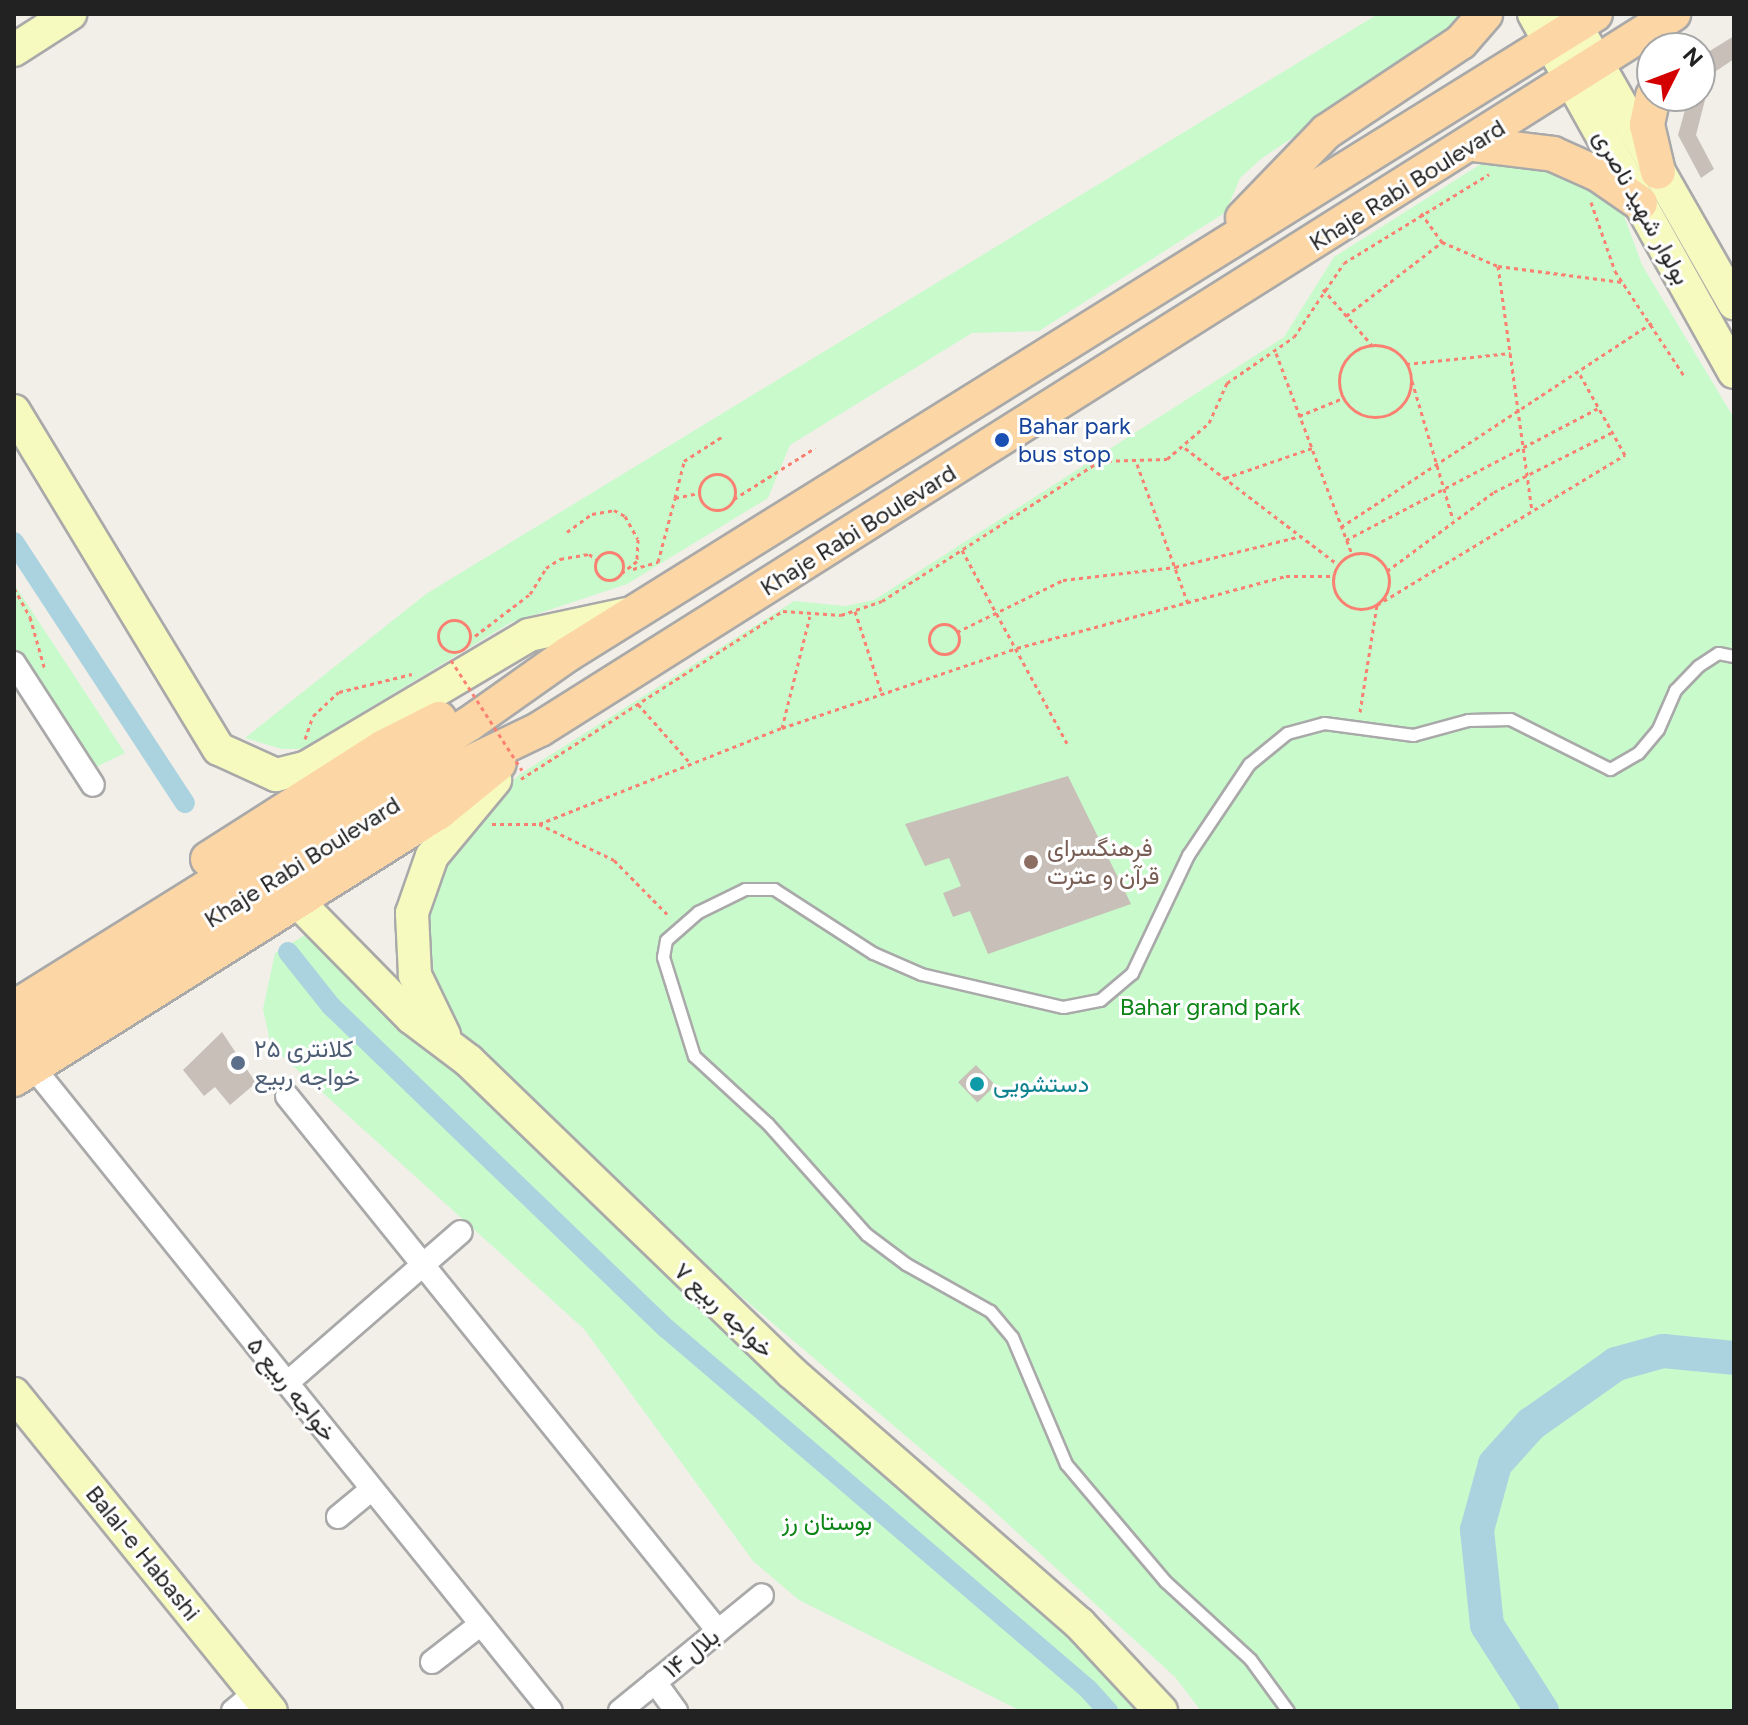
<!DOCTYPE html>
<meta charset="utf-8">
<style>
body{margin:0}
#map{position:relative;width:1748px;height:1725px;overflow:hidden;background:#f2efe9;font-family:Figtree,Vazirmatn,sans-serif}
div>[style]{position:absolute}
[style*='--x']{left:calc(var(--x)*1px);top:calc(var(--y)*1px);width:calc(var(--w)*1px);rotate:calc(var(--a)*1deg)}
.park>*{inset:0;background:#c8facc}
.canal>*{height:20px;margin:-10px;padding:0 10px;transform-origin:10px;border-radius:10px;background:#aad3df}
.river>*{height:34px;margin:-17px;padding:0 17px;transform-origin:17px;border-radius:17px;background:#aad3df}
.building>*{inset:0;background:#c7bfb8;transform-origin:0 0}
.path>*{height:3px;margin-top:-1.5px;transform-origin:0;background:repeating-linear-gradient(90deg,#fa8072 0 4px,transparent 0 8px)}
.path>.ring{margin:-1.5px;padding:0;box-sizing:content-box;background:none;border:3px solid #fa8072;border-radius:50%}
.roads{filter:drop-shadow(2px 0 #a9a9a9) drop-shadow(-2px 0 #a9a9a9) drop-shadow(0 2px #a9a9a9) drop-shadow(0 -2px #a9a9a9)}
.lane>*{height:11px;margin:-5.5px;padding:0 5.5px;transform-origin:5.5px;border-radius:5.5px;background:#fff}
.street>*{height:22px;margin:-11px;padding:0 11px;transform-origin:11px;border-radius:11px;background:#fff}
.secondary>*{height:32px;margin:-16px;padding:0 16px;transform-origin:16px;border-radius:16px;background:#f7fabf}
.primary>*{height:34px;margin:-17px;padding:0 17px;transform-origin:17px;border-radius:17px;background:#fcd6a4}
.path-bridge>*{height:3px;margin-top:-1.5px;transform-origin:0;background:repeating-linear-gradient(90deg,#fa8072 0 4px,transparent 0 8px)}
.dots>*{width:22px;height:22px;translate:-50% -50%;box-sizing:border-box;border:4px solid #fff;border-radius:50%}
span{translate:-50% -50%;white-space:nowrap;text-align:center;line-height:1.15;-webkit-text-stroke:6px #fff;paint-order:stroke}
.street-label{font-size:24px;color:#222}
.transit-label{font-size:24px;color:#164399}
.left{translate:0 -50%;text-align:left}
.education-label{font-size:24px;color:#785e54}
.park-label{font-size:24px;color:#0c8416}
.service-label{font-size:24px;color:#4e5e75}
.culture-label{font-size:24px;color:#0d838f}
.frame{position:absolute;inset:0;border:16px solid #222;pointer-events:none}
.north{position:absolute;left:1636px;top:32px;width:80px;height:80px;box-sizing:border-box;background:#fff;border:2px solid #a7a7a7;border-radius:50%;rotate:48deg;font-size:22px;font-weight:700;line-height:32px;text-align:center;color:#222}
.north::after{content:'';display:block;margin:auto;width:28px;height:36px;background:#d40000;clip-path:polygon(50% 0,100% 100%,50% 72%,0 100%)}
</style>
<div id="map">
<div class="park">
<i style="clip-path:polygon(1378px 14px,1470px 14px,1454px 31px,1262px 158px,1240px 178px,1226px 212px,1039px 331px,972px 333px,790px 445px,768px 498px,627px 584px,510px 623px,302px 749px,282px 749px,245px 738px,426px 594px)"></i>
<i style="clip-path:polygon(1514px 155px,1589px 178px,1622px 210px,1642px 265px,1734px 418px,1734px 1711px,1201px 1711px,1175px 1677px,985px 1503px,654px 1223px,447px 1017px,422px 966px,418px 915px,443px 857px,473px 817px,520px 774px,794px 601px,845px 606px,874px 600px,1284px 337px,1334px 257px,1484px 162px)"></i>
<i style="clip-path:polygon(14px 584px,125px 753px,96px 767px,14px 649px)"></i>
<i style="clip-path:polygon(310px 932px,1057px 1621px,1147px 1711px,1021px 1711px,799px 1600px,753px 1561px,584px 1329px,271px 1046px,263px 1009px,275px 953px)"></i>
</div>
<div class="canal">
<i style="--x:14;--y:542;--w:312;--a:56.8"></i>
<i style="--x:288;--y:952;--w:69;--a:51.5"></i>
<i style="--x:331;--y:1006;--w:466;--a:43.9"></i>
<i style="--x:667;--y:1329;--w:554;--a:40.53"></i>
<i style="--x:1088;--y:1689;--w:30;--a:48"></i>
</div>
<div class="river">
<i style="--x:1542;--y:1711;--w:102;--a:-122.6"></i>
<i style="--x:1487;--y:1625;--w:96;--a:-96"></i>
<i style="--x:1477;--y:1530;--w:68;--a:-74.7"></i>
<i style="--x:1495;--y:1464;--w:54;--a:-48"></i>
<i style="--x:1531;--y:1424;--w:104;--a:-35.2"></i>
<i style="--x:1616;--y:1364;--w:49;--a:-15.5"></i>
<i style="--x:1663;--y:1351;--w:71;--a:5.6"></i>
</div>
<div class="building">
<i style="clip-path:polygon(1734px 36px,1734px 59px,1700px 82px,1700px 57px)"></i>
<i style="clip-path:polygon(1689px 96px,1706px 96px,1696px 135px,1714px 169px,1701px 178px,1678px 135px)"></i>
<i style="clip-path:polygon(1068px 776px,1131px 904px,988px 954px,970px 911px,953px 917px,943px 893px,961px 886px,949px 858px,925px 866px,905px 824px)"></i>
<i style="clip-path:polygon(222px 1032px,256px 1083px,230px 1105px,215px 1087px,204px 1096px,183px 1070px)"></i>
<i style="left:976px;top:1065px;width:28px;height:25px;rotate:46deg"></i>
</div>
<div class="path">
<i style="--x:1591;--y:202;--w:73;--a:70.8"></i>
<i style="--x:1615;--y:271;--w:127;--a:56.6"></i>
<i style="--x:1421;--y:213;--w:36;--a:54"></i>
<i style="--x:1442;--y:242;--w:61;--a:23.2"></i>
<i style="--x:1498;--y:266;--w:125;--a:7.4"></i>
<i style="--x:1498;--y:266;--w:247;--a:82.1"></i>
<i style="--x:1323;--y:289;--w:74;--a:48.8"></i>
<i style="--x:1346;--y:316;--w:121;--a:-37.6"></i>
<i class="ring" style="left:1339px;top:345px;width:69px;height:69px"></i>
<i style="--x:1276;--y:353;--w:215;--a:69.3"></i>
<i style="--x:1406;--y:364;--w:105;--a:-6"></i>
<i style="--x:1412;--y:381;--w:144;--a:73.5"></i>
<i style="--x:1299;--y:416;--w:48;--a:-22.2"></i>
<i style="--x:1185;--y:448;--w:191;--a:37.3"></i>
<i style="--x:1137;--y:464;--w:148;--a:69.9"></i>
<i class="ring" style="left:699px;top:474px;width:33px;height:33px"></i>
<i style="--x:1225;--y:478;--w:92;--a:-19"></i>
<i style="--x:675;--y:498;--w:38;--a:-76"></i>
<i style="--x:684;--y:461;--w:46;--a:-32.7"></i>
<i style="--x:734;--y:499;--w:96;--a:-32.2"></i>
<i style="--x:1341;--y:527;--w:372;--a:-33.3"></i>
<i style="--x:567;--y:532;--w:31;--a:-36"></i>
<i style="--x:592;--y:514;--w:22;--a:-10"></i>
<i style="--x:614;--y:510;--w:13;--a:29"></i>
<i style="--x:625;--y:516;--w:26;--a:61"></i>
<i style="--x:638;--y:539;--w:22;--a:93"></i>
<i style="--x:637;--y:561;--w:19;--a:141"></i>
<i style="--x:1346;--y:540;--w:284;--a:-27.6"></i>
<i style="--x:962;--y:550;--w:220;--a:61.5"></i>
<i class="ring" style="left:595px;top:552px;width:25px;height:25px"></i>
<i class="ring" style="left:1333px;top:553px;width:53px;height:53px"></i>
<i style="--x:633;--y:569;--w:26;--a:-16"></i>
<i style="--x:658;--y:562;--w:66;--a:-75.1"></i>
<i style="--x:675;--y:498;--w:24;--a:-12"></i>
<i style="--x:1387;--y:571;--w:133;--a:-36.4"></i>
<i style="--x:1494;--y:492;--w:131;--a:-26.8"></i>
<i style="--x:14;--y:588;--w:33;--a:61"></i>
<i style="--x:30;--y:617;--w:55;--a:74.2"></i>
<i style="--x:855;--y:611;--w:87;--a:72"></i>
<i class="ring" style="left:438px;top:620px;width:29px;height:29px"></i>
<i class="ring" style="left:929px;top:624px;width:27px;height:27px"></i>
<i style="--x:957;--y:632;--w:118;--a:-26.1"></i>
<i style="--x:1063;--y:580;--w:113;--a:-6.6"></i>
<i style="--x:1175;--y:567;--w:130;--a:-13.8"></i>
<i style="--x:475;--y:636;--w:69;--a:-37.4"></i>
<i style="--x:530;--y:594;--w:31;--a:-58"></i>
<i style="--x:546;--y:568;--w:17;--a:-33"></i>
<i style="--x:560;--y:559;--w:29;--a:-10"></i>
<i style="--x:589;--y:554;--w:9;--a:36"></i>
<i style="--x:638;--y:704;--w:80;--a:48.5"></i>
<i style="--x:1360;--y:712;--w:108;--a:-81"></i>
<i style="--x:1377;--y:605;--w:290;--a:-31.2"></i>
<i style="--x:1625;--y:455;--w:96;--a:-119.2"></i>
<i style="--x:782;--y:728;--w:115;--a:-76"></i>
<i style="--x:305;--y:739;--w:24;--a:-71"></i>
<i style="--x:313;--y:716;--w:35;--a:-43"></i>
<i style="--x:339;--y:692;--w:75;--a:-13.9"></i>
<i style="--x:521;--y:779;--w:311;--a:-32.7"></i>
<i style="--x:783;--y:611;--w:58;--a:3.9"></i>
<i style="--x:841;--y:615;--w:43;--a:-18.9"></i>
<i style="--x:882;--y:601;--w:259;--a:-32.7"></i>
<i style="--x:1100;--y:461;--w:67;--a:-1.7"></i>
<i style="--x:1167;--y:459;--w:55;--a:-40.6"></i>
<i style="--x:1209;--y:423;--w:44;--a:-65.8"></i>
<i style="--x:1227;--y:383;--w:81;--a:-34.5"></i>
<i style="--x:1294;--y:337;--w:89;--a:-56"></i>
<i style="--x:1344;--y:263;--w:170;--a:-31.5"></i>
<i style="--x:492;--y:824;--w:47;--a:0"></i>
<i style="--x:539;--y:824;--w:83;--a:25.6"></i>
<i style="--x:614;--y:860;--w:78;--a:45.5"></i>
<i style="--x:539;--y:824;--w:261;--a:-21.6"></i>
<i style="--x:782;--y:728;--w:248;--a:-18.8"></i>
<i style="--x:1017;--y:648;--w:278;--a:-15"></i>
<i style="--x:1286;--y:576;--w:46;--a:0"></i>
</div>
<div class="roads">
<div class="lane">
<i style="--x:1288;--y:1711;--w:64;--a:-126.2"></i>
<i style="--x:1250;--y:1659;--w:115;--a:-137.5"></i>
<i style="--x:1165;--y:1581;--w:153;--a:-130.2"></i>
<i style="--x:1066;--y:1464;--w:138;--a:-113"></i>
<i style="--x:1012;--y:1337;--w:34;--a:-130"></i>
<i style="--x:990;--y:1311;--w:96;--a:-150.8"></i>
<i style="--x:906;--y:1264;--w:50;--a:-143.1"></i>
<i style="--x:866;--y:1234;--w:147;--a:-131.7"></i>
<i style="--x:768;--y:1124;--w:100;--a:-137.4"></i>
<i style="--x:694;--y:1056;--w:104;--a:-107.4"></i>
<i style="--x:663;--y:957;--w:17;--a:-80"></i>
<i style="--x:666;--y:940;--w:43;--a:-41.2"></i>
<i style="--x:698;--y:912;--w:52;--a:-26.1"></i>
<i style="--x:745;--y:889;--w:29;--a:0"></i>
<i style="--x:774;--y:889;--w:118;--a:32.9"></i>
<i style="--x:873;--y:953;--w:52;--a:23.6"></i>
<i style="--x:921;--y:974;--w:146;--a:13.1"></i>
<i style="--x:1063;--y:1007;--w:38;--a:-11"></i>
<i style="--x:1100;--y:1000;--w:42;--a:-40.2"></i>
<i style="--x:1132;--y:973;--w:131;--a:-64.6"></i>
<i style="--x:1188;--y:855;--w:110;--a:-56.2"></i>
<i style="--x:1249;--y:764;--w:49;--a:-39.2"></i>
<i style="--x:1287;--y:733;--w:38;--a:-15"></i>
<i style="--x:1324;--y:723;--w:90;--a:7.7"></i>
<i style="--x:1413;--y:735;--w:57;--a:-15.3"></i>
<i style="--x:1468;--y:720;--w:42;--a:-1.4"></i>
<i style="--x:1510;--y:719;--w:112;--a:26.6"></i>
<i style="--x:1610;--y:769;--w:32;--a:-30"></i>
<i style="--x:1638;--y:753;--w:31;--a:-50"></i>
<i style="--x:1658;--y:729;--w:43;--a:-66.4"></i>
<i style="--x:1675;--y:690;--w:33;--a:-46"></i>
<i style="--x:1698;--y:666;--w:24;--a:-33"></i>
<i style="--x:1718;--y:653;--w:16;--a:11"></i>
</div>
<div class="street">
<i style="--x:14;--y:663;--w:145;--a:57.1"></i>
<i style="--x:33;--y:1067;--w:826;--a:51.19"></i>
<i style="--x:287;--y:1096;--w:687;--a:51.14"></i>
<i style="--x:287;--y:1383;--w:230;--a:-41"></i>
<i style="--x:338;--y:1517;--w:44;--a:-39.5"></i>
<i style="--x:432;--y:1662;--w:62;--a:-37.8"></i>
<i style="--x:655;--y:1682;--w:36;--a:54"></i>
<i style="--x:233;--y:1711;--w:30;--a:-40"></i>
<i style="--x:620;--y:1711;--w:183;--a:-39.2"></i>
</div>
<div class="secondary">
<i style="--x:1534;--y:14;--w:410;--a:60.8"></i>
<i style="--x:1569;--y:14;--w:333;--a:60.3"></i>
<i style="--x:14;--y:50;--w:67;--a:-32.7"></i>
<i style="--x:14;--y:411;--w:395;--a:58.8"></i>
<i style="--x:219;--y:749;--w:63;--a:24.5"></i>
<i style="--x:276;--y:775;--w:32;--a:-14"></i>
<i style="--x:307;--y:767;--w:258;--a:-30.7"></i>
<i style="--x:529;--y:635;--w:100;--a:-12.1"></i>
<i style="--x:296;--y:900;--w:165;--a:45.5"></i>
<i style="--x:412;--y:1018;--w:71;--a:37"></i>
<i style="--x:469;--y:1061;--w:448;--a:44"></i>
<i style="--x:791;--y:1372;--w:383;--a:41.1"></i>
<i style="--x:1080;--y:1624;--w:119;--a:47"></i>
<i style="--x:444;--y:1035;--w:67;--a:-115.8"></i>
<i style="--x:415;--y:975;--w:62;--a:-92.8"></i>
<i style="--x:412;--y:913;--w:60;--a:-70.7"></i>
<i style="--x:432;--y:856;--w:99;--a:-50.3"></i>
<i style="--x:14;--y:1394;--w:408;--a:51"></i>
</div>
<div class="primary">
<i style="--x:1653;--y:96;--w:30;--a:102"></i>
<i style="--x:1647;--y:125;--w:48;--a:76.8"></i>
<i style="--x:1472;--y:144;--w:82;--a:7"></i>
<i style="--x:1553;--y:154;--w:49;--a:24"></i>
<i style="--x:1598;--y:174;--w:51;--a:34.6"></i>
<i style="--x:1243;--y:218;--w:120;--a:-46"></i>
<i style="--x:1326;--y:132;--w:162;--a:-33.7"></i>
<i style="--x:1461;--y:42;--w:37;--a:-49"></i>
<i style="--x:208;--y:859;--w:209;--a:-32.5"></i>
<i style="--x:384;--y:747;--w:62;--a:-27"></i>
<i style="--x:14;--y:1008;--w:536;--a:-31.97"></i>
<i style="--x:469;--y:724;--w:121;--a:-35.3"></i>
<i style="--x:568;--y:654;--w:1210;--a:-31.93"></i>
<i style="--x:14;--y:1044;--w:489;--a:-32.2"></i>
<i style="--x:428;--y:783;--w:124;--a:-25.7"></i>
<i style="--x:540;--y:729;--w:1340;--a:-32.25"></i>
<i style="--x:14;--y:1079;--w:502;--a:-32.14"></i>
<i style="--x:439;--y:812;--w:77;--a:-39.2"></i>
</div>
</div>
<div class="path-bridge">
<i style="--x:451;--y:660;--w:131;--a:57.2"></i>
</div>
<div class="dots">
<i style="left:1002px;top:440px;background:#1a4fb4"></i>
<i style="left:1031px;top:862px;background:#8d6e63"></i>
<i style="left:238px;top:1063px;background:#5c6f8a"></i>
<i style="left:977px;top:1084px;background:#0f9aa8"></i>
</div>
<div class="street-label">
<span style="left:1407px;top:185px;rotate:-32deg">Khaje Rabi Boulevard</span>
<span style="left:1642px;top:207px;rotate:61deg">بولوار شهید ناصری</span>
<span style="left:858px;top:530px;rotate:-32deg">Khaje Rabi Boulevard</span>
<span style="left:302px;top:862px;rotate:-32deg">Khaje Rabi Boulevard</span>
<span style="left:724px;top:1310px;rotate:43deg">خواجه ربیع ۷</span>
<span style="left:292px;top:1389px;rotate:51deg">خواجه ربیع ۵</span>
<span style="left:143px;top:1553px;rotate:51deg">Balal-e Habashi</span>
<span style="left:691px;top:1653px;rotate:-39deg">بلال ۱۴</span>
</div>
<div class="transit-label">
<span class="left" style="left:1018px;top:440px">Bahar park<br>bus stop</span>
</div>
<div class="education-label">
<span class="left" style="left:1047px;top:862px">فرهنگسرای<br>قرآن و عترت</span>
</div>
<div class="park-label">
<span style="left:1210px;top:1007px">Bahar grand park</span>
<span style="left:827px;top:1522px">بوستان رز</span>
</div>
<div class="service-label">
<span class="left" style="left:254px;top:1063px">کلانتری ٢۵<br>خواجه ربیع</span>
</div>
<div class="culture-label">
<span class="left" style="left:993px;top:1084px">دستشویی</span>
</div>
<div class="frame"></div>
<div class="north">N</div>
</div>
